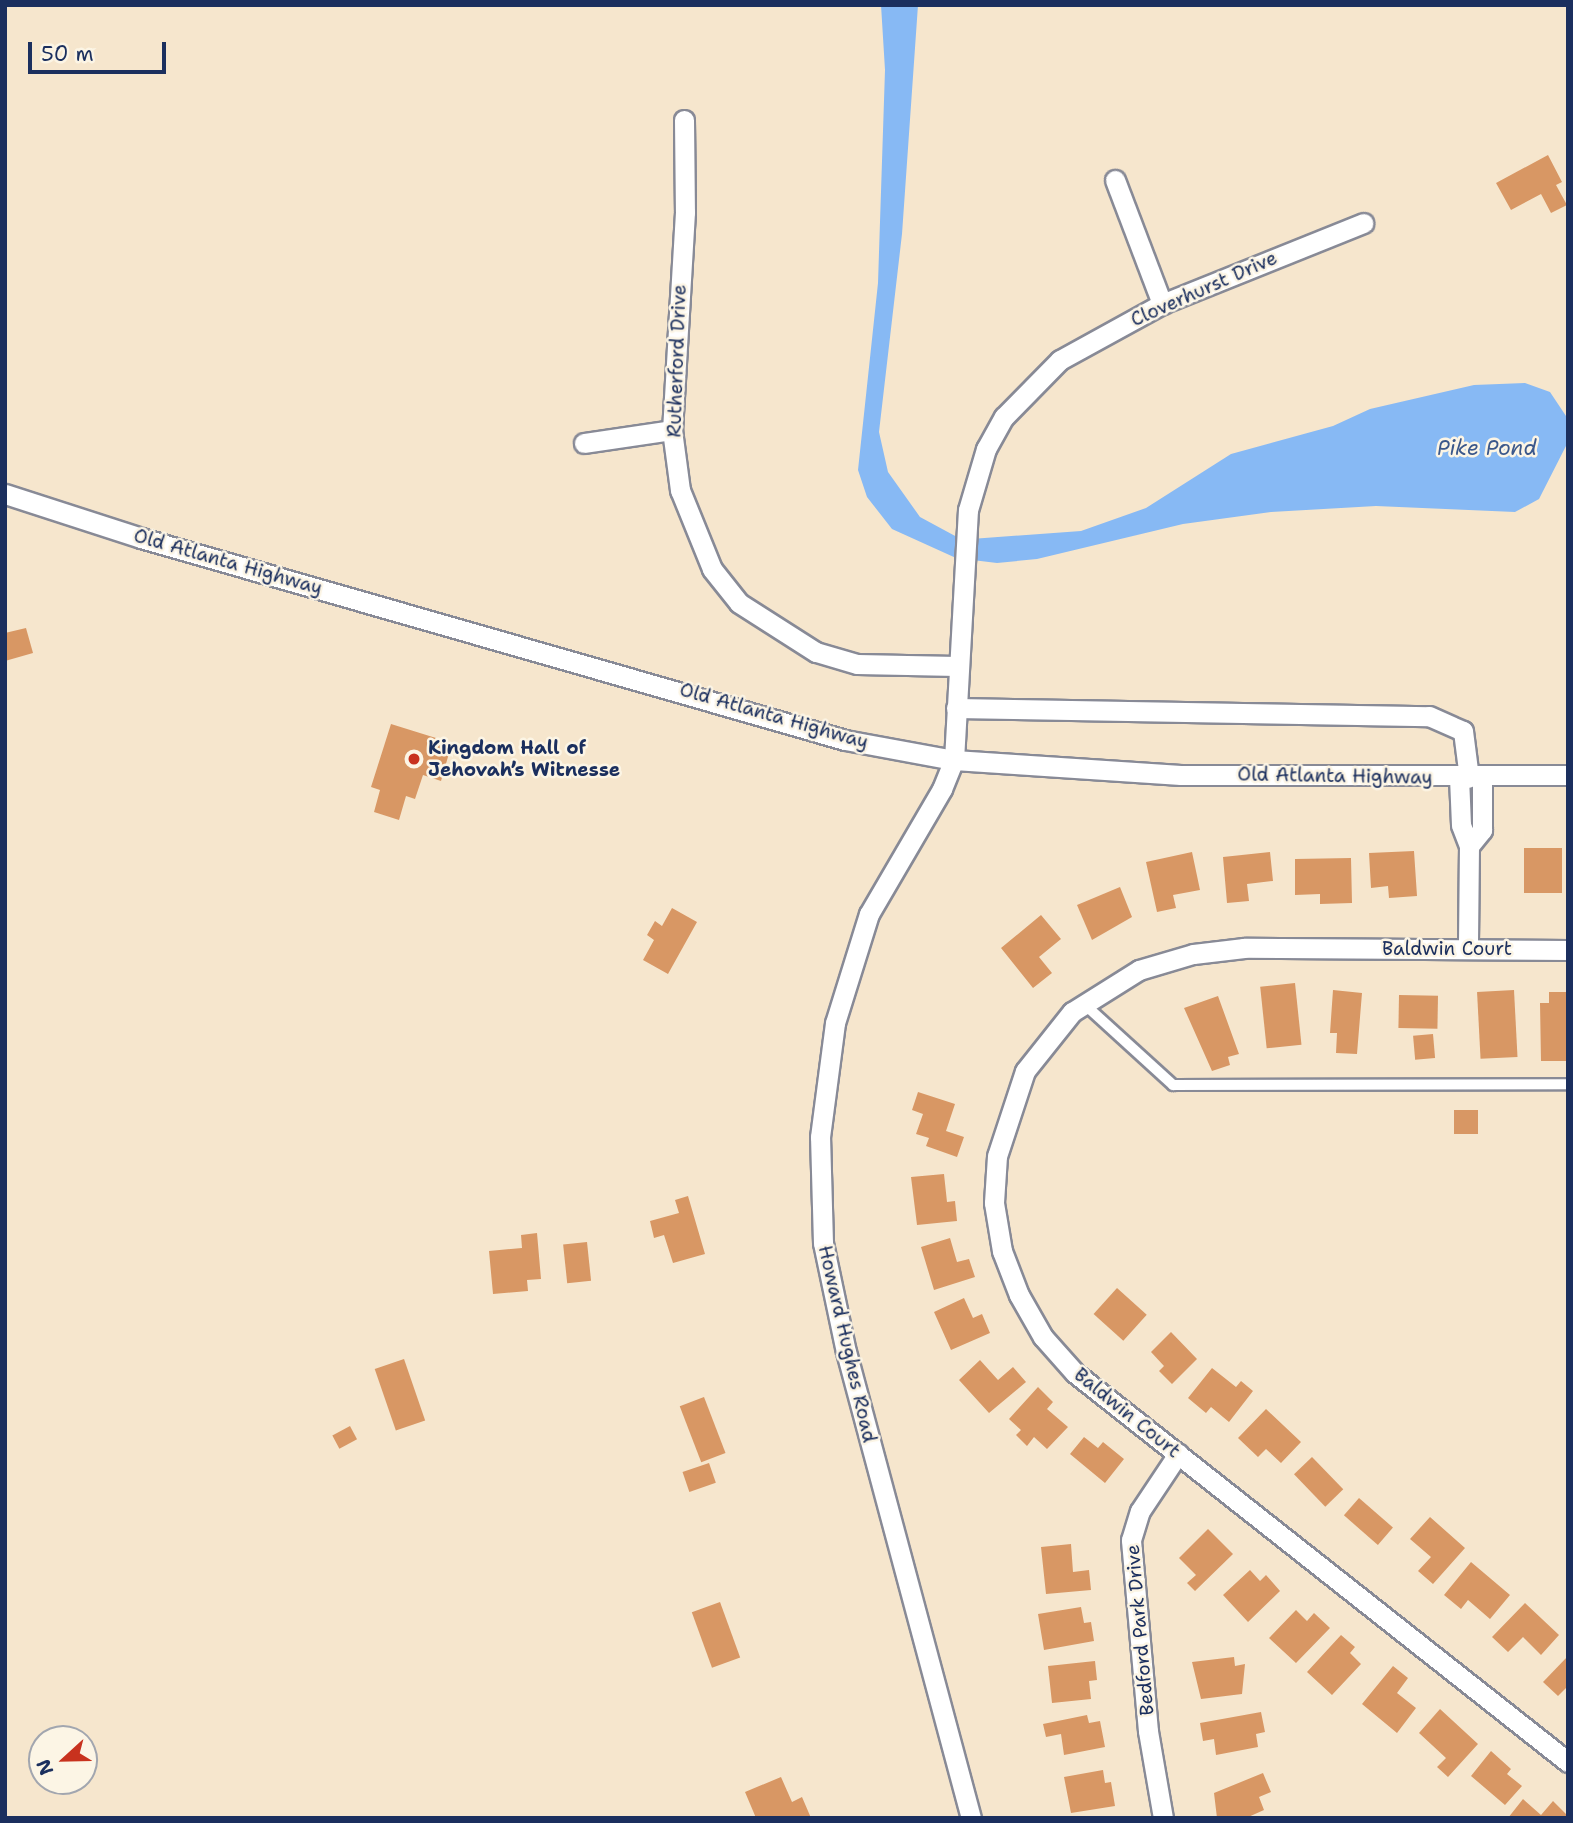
<!DOCTYPE html>
<meta charset="utf-8">
<style>
body{margin:0}
#map{position:relative;width:1573px;height:1823px;overflow:hidden;background:#f6e6cd;font-family:"Shantell Sans",sans-serif}
div>[style]{position:absolute}
[style*='--x']{left:calc(var(--x)*1px);top:calc(var(--y)*1px);width:calc(var(--w)*1px);rotate:calc(var(--a)*1deg)}
.water>*{inset:0;background:#87b9f4}
.building>*{inset:0;background:#d89764;transform-origin:0 0}
.roads{filter:drop-shadow(2px 0 #888a96) drop-shadow(-2px 0 #888a96) drop-shadow(0 2px #888a96) drop-shadow(0 -2px #888a96)}
.lane>*{height:10px;margin:-5px;padding:0 5px;transform-origin:5px;border-radius:5px;background:#fff}
.street>*{height:19px;margin:-9.5px;padding:0 9.5px;transform-origin:9.5px;border-radius:9.5px;background:#fff}
.dots>*{width:19px;height:19px;translate:-50% -50%;box-sizing:border-box;border:4px solid #fcf5e5;border-radius:50%}
span{translate:-50% -50%;white-space:nowrap;text-align:center;line-height:1.15;-webkit-text-stroke:5px #fcf5e5;paint-order:stroke}
.street-label{font-size:19px;color:#1b2f5e}
.poi-label{font-size:19px;color:#1b2f5e;font-weight:700}
.left{translate:0 -50%;text-align:left}
.water-label{font-size:21px;color:#3b588b;font-style:italic}
.frame{position:absolute;inset:0;border:7px solid #1b2f5e;pointer-events:none}
.north{position:absolute;left:28px;top:1725px;width:70px;height:70px;box-sizing:border-box;background:#fcf5e5;border:2px solid #a2a6af;border-radius:50%;rotate:248deg;font-size:19px;font-weight:700;line-height:28px;text-align:center;color:#1b2f5e}
.north::after{content:'';display:block;margin:auto;width:24px;height:32px;background:#c8321e;clip-path:polygon(50% 0,100% 100%,50% 72%,0 100%)}
.scale{position:absolute;left:28px;top:42px;width:138px;height:32px;box-sizing:border-box;border:4px solid #1b2f5e;border-top:0;padding-left:9px;font-size:21px;line-height:24px;white-space:nowrap;color:#1b2f5e;-webkit-text-stroke:5px #fcf5e5;paint-order:stroke}
</style>
<div id="map">
<div class="water">
<i style="clip-path:polygon(881px 5px,918px 5px,902px 234px,879px 432px,888px 472px,920px 517px,957px 537px,971px 539px,1081px 531px,1146px 508px,1231px 454px,1333px 426px,1370px 409px,1474px 385px,1525px 383px,1550px 392px,1568px 419px,1568px 442px,1539px 499px,1515px 512px,1376px 506px,1271px 512px,1183px 524px,1037px 559px,997px 563px,956px 558px,892px 529px,867px 497px,858px 470px,878px 283px,885px 70px)"></i>
</div>
<div class="building">
<i style="clip-path:polygon(1548px 155px,1562px 182px,1556px 185px,1567px 205px,1551px 213px,1541px 194px,1511px 210px,1496px 183px)"></i>
<i style="clip-path:polygon(26px 628px,33px 653px,5px 661px,5px 633px)"></i>
<i style="clip-path:polygon(391px 724px,452px 743px,441px 781px,423px 775px,415px 799px,406px 796px,399px 820px,374px 812px,380px 790px,371px 787px)"></i>
<i style="left:1524px;top:848px;width:38px;height:45px"></i>
<i style="clip-path:polygon(1414px 851px,1417px 896px,1389px 898px,1388px 886px,1371px 888px,1369px 853px)"></i>
<i style="clip-path:polygon(1192px 852px,1200px 890px,1173px 895px,1176px 908px,1157px 912px,1146px 862px)"></i>
<i style="clip-path:polygon(1270px 852px,1273px 881px,1247px 884px,1249px 901px,1227px 903px,1223px 857px)"></i>
<i style="clip-path:polygon(1351px 858px,1352px 903px,1320px 904px,1320px 894px,1295px 895px,1295px 859px)"></i>
<i style="clip-path:polygon(1120px 887px,1132px 917px,1092px 940px,1077px 905px)"></i>
<i style="clip-path:polygon(672px 908px,697px 922px,668px 974px,643px 960px,654px 940px,647px 935px,655px 921px,662px 926px)"></i>
<i style="clip-path:polygon(1041px 915px,1061px 939px,1039px 957px,1052px 973px,1033px 988px,1001px 948px)"></i>
<i style="left:1295px;top:983px;width:62px;height:35px;rotate:84deg"></i>
<i style="clip-path:polygon(1333px 990px,1362px 993px,1357px 1054px,1336px 1053px,1337px 1033px,1330px 1033px)"></i>
<i style="left:1514px;top:990px;width:67px;height:37px;rotate:87deg"></i>
<i style="clip-path:polygon(1549px 992px,1568px 992px,1568px 1061px,1541px 1061px,1540px 1003px,1549px 1003px)"></i>
<i style="left:1399px;top:995px;width:39px;height:33px;rotate:1deg"></i>
<i style="clip-path:polygon(1218px 996px,1239px 1054px,1228px 1057px,1230px 1065px,1212px 1071px,1184px 1008px)"></i>
<i style="left:1433px;top:1034px;width:24px;height:20px;rotate:85deg"></i>
<i style="clip-path:polygon(918px 1092px,955px 1104px,946px 1131px,964px 1137px,957px 1157px,926px 1146px,929px 1138px,916px 1134px,923px 1114px,912px 1110px)"></i>
<i style="left:1454px;top:1110px;width:24px;height:24px"></i>
<i style="clip-path:polygon(944px 1174px,947px 1202px,955px 1201px,957px 1221px,917px 1225px,911px 1177px)"></i>
<i style="clip-path:polygon(688px 1196px,705px 1254px,673px 1263px,664px 1235px,654px 1238px,650px 1221px,679px 1213px,675px 1200px)"></i>
<i style="clip-path:polygon(537px 1233px,541px 1279px,527px 1280px,528px 1291px,493px 1294px,489px 1251px,522px 1248px,521px 1235px)"></i>
<i style="clip-path:polygon(950px 1238px,957px 1262px,969px 1259px,975px 1277px,934px 1290px,921px 1247px)"></i>
<i style="left:587px;top:1242px;width:39px;height:24px;rotate:84deg"></i>
<i style="left:1117px;top:1288px;width:40px;height:35px;rotate:42deg"></i>
<i style="clip-path:polygon(964px 1298px,973px 1318px,982px 1314px,990px 1333px,951px 1350px,934px 1312px)"></i>
<i style="clip-path:polygon(1171px 1332px,1197px 1359px,1172px 1384px,1159px 1371px,1164px 1366px,1151px 1352px)"></i>
<i style="left:404px;top:1359px;width:65px;height:31px;rotate:71deg"></i>
<i style="clip-path:polygon(980px 1360px,998px 1380px,1013px 1367px,1026px 1382px,989px 1413px,959px 1380px)"></i>
<i style="clip-path:polygon(1212px 1368px,1236px 1387px,1241px 1381px,1253px 1391px,1229px 1422px,1211px 1407px,1206px 1413px,1188px 1398px)"></i>
<i style="clip-path:polygon(1038px 1387px,1053px 1402px,1047px 1409px,1068px 1427px,1047px 1449px,1034px 1437px,1027px 1446px,1016px 1435px,1021px 1430px,1009px 1419px)"></i>
<i style="left:704px;top:1397px;width:60px;height:26px;rotate:69deg"></i>
<i style="clip-path:polygon(1266px 1409px,1301px 1442px,1281px 1463px,1266px 1449px,1258px 1457px,1238px 1438px)"></i>
<i style="left:350px;top:1426px;width:15px;height:20px;rotate:62deg"></i>
<i style="clip-path:polygon(1084px 1437px,1098px 1448px,1103px 1442px,1124px 1459px,1105px 1483px,1070px 1454px)"></i>
<i style="left:1312px;top:1457px;width:45px;height:25px;rotate:46deg"></i>
<i style="left:709px;top:1463px;width:21px;height:28px;rotate:71deg"></i>
<i style="left:1359px;top:1498px;width:45px;height:23px;rotate:41deg"></i>
<i style="clip-path:polygon(1430px 1517px,1465px 1548px,1433px 1584px,1418px 1571px,1431px 1557px,1410px 1539px)"></i>
<i style="clip-path:polygon(1208px 1529px,1233px 1554px,1195px 1591px,1187px 1583px,1196px 1575px,1179px 1558px)"></i>
<i style="clip-path:polygon(1071px 1544px,1073px 1572px,1089px 1570px,1091px 1590px,1046px 1594px,1041px 1547px)"></i>
<i style="clip-path:polygon(1471px 1562px,1510px 1595px,1490px 1619px,1468px 1600px,1461px 1609px,1444px 1595px)"></i>
<i style="clip-path:polygon(1250px 1570px,1260px 1581px,1266px 1575px,1280px 1591px,1248px 1622px,1223px 1595px)"></i>
<i style="left:720px;top:1602px;width:59px;height:30px;rotate:70deg"></i>
<i style="clip-path:polygon(1525px 1603px,1559px 1635px,1541px 1655px,1523px 1637px,1508px 1652px,1492px 1637px)"></i>
<i style="clip-path:polygon(1081px 1607px,1084px 1623px,1091px 1622px,1094px 1641px,1044px 1650px,1038px 1614px)"></i>
<i style="clip-path:polygon(1296px 1610px,1307px 1621px,1314px 1613px,1330px 1628px,1296px 1663px,1269px 1638px)"></i>
<i style="clip-path:polygon(1341px 1635px,1355px 1647px,1350px 1653px,1361px 1664px,1332px 1695px,1307px 1672px)"></i>
<i style="clip-path:polygon(1568px 1656px,1568px 1686px,1558px 1696px,1543px 1682px)"></i>
<i style="clip-path:polygon(1234px 1657px,1235px 1666px,1245px 1664px,1242px 1694px,1201px 1699px,1192px 1662px)"></i>
<i style="clip-path:polygon(1095px 1661px,1097px 1680px,1089px 1681px,1091px 1699px,1052px 1703px,1048px 1666px)"></i>
<i style="clip-path:polygon(1393px 1666px,1408px 1678px,1397px 1693px,1416px 1708px,1397px 1733px,1362px 1704px)"></i>
<i style="clip-path:polygon(1440px 1709px,1478px 1744px,1448px 1777px,1437px 1767px,1446px 1758px,1419px 1733px)"></i>
<i style="clip-path:polygon(1261px 1712px,1265px 1732px,1256px 1734px,1258px 1747px,1216px 1755px,1214px 1739px,1203px 1741px,1200px 1723px)"></i>
<i style="clip-path:polygon(1087px 1715px,1089px 1723px,1100px 1721px,1105px 1747px,1064px 1755px,1061px 1734px,1046px 1737px,1043px 1724px)"></i>
<i style="clip-path:polygon(1491px 1751px,1511px 1769px,1507px 1774px,1522px 1786px,1505px 1805px,1471px 1776px)"></i>
<i style="clip-path:polygon(1103px 1770px,1105px 1783px,1111px 1782px,1115px 1806px,1071px 1813px,1064px 1777px)"></i>
<i style="clip-path:polygon(1263px 1773px,1271px 1792px,1259px 1797px,1264px 1810px,1246px 1818px,1217px 1818px,1214px 1793px)"></i>
<i style="clip-path:polygon(781px 1777px,792px 1802px,802px 1797px,811px 1818px,756px 1818px,745px 1792px)"></i>
<i style="clip-path:polygon(1523px 1799px,1541px 1815px,1553px 1801px,1568px 1816px,1508px 1818px)"></i>
</div>
<div class="roads">
<div class="lane">
<i style="--x:1083;--y:1003;--w:122;--a:42.3"></i>
<i style="--x:1173;--y:1085;--w:395;--a:-0.1"></i>
</div>
<div class="street">
<i style="--x:684;--y:120;--w:92;--a:89.4"></i>
<i style="--x:685;--y:212;--w:218;--a:93.4"></i>
<i style="--x:672;--y:430;--w:61;--a:82.4"></i>
<i style="--x:680;--y:490;--w:85;--a:67.9"></i>
<i style="--x:712;--y:569;--w:43;--a:51.5"></i>
<i style="--x:739;--y:603;--w:91;--a:32.5"></i>
<i style="--x:816;--y:652;--w:43;--a:16.3"></i>
<i style="--x:857;--y:664;--w:100;--a:1.1"></i>
<i style="--x:1115;--y:180;--w:133;--a:69.2"></i>
<i style="--x:584;--y:443;--w:89;--a:-8.4"></i>
<i style="--x:5;--y:494;--w:143;--a:17.9"></i>
<i style="--x:141;--y:538;--w:732;--a:16.01"></i>
<i style="--x:845;--y:740;--w:111;--a:10.4"></i>
<i style="--x:954;--y:760;--w:227;--a:3.8"></i>
<i style="--x:1181;--y:775;--w:387;--a:0"></i>
<i style="--x:956;--y:708;--w:473;--a:1"></i>
<i style="--x:1429;--y:716;--w:37;--a:24"></i>
<i style="--x:1463;--y:731;--w:47;--a:82.7"></i>
<i style="--x:1459;--y:777;--w:48;--a:87.6"></i>
<i style="--x:1461;--y:825;--w:22;--a:69"></i>
<i style="--x:1469;--y:846;--w:103;--a:90.6"></i>
<i style="--x:1469;--y:846;--w:21;--a:-51"></i>
<i style="--x:1482;--y:830;--w:52;--a:-90"></i>
<i style="--x:1568;--y:950;--w:324;--a:-179.6"></i>
<i style="--x:1244;--y:948;--w:51;--a:173.3"></i>
<i style="--x:1193;--y:954;--w:56;--a:163.5"></i>
<i style="--x:1139;--y:970;--w:79;--a:147.9"></i>
<i style="--x:1072;--y:1012;--w:75;--a:128.5"></i>
<i style="--x:1025;--y:1071;--w:89;--a:108.2"></i>
<i style="--x:997;--y:1156;--w:47;--a:93.7"></i>
<i style="--x:994;--y:1203;--w:49;--a:80.5"></i>
<i style="--x:1002;--y:1251;--w:47;--a:68.9"></i>
<i style="--x:1019;--y:1295;--w:48;--a:60.3"></i>
<i style="--x:1043;--y:1337;--w:48;--a:48.4"></i>
<i style="--x:1075;--y:1373;--w:628;--a:38.28"></i>
<i style="--x:971;--y:1818;--w:482;--a:-105"></i>
<i style="--x:846;--y:1352;--w:111;--a:-101.9"></i>
<i style="--x:823;--y:1243;--w:106;--a:-91.6"></i>
<i style="--x:820;--y:1137;--w:115;--a:-82.5"></i>
<i style="--x:835;--y:1023;--w:114;--a:-72.7"></i>
<i style="--x:869;--y:914;--w:145;--a:-59.7"></i>
<i style="--x:942;--y:789;--w:31;--a:-68"></i>
<i style="--x:954;--y:760;--w:250;--a:-86.8"></i>
<i style="--x:968;--y:510;--w:64;--a:-73.6"></i>
<i style="--x:986;--y:449;--w:37;--a:-61"></i>
<i style="--x:1004;--y:417;--w:80;--a:-45.5"></i>
<i style="--x:1060;--y:360;--w:116;--a:-28.8"></i>
<i style="--x:1162;--y:304;--w:217;--a:-21.9"></i>
<i style="--x:1163;--y:1818;--w:88;--a:-99.8"></i>
<i style="--x:1148;--y:1731;--w:192;--a:-95.1"></i>
<i style="--x:1131;--y:1540;--w:30;--a:-73"></i>
<i style="--x:1140;--y:1511;--w:69;--a:-56.3"></i>
</div>
</div>
<div class="dots">
<i style="left:414px;top:759px;background:#c8321e"></i>
</div>
<div class="street-label">
<span style="left:1204px;top:289px;rotate:-24deg">Cloverhurst Drive</span>
<span style="left:677px;top:361px;rotate:-88deg">Rutherford Drive</span>
<span style="left:228px;top:562px;rotate:16deg">Old Atlanta Highway</span>
<span style="left:774px;top:716px;rotate:16deg">Old Atlanta Highway</span>
<span style="left:1335px;top:776px;rotate:1deg">Old Atlanta Highway</span>
<span style="left:1447px;top:949px">Baldwin Court</span>
<span style="left:847px;top:1344px;rotate:77deg">Howard Hughes Road</span>
<span style="left:1127px;top:1413px;rotate:39deg">Baldwin Court</span>
<span style="left:1140px;top:1630px;rotate:-95deg">Bedford Park Drive</span>
</div>
<div class="poi-label">
<span class="left" style="left:428px;top:759px">Kingdom Hall of<br>Jehovah’s Witnesse</span>
</div>
<div class="water-label">
<span style="left:1487px;top:448px">Pike Pond</span>
</div>
<div class="frame"></div>
<div class="north">N</div>
<div class="scale">50 m</div>
</div>
